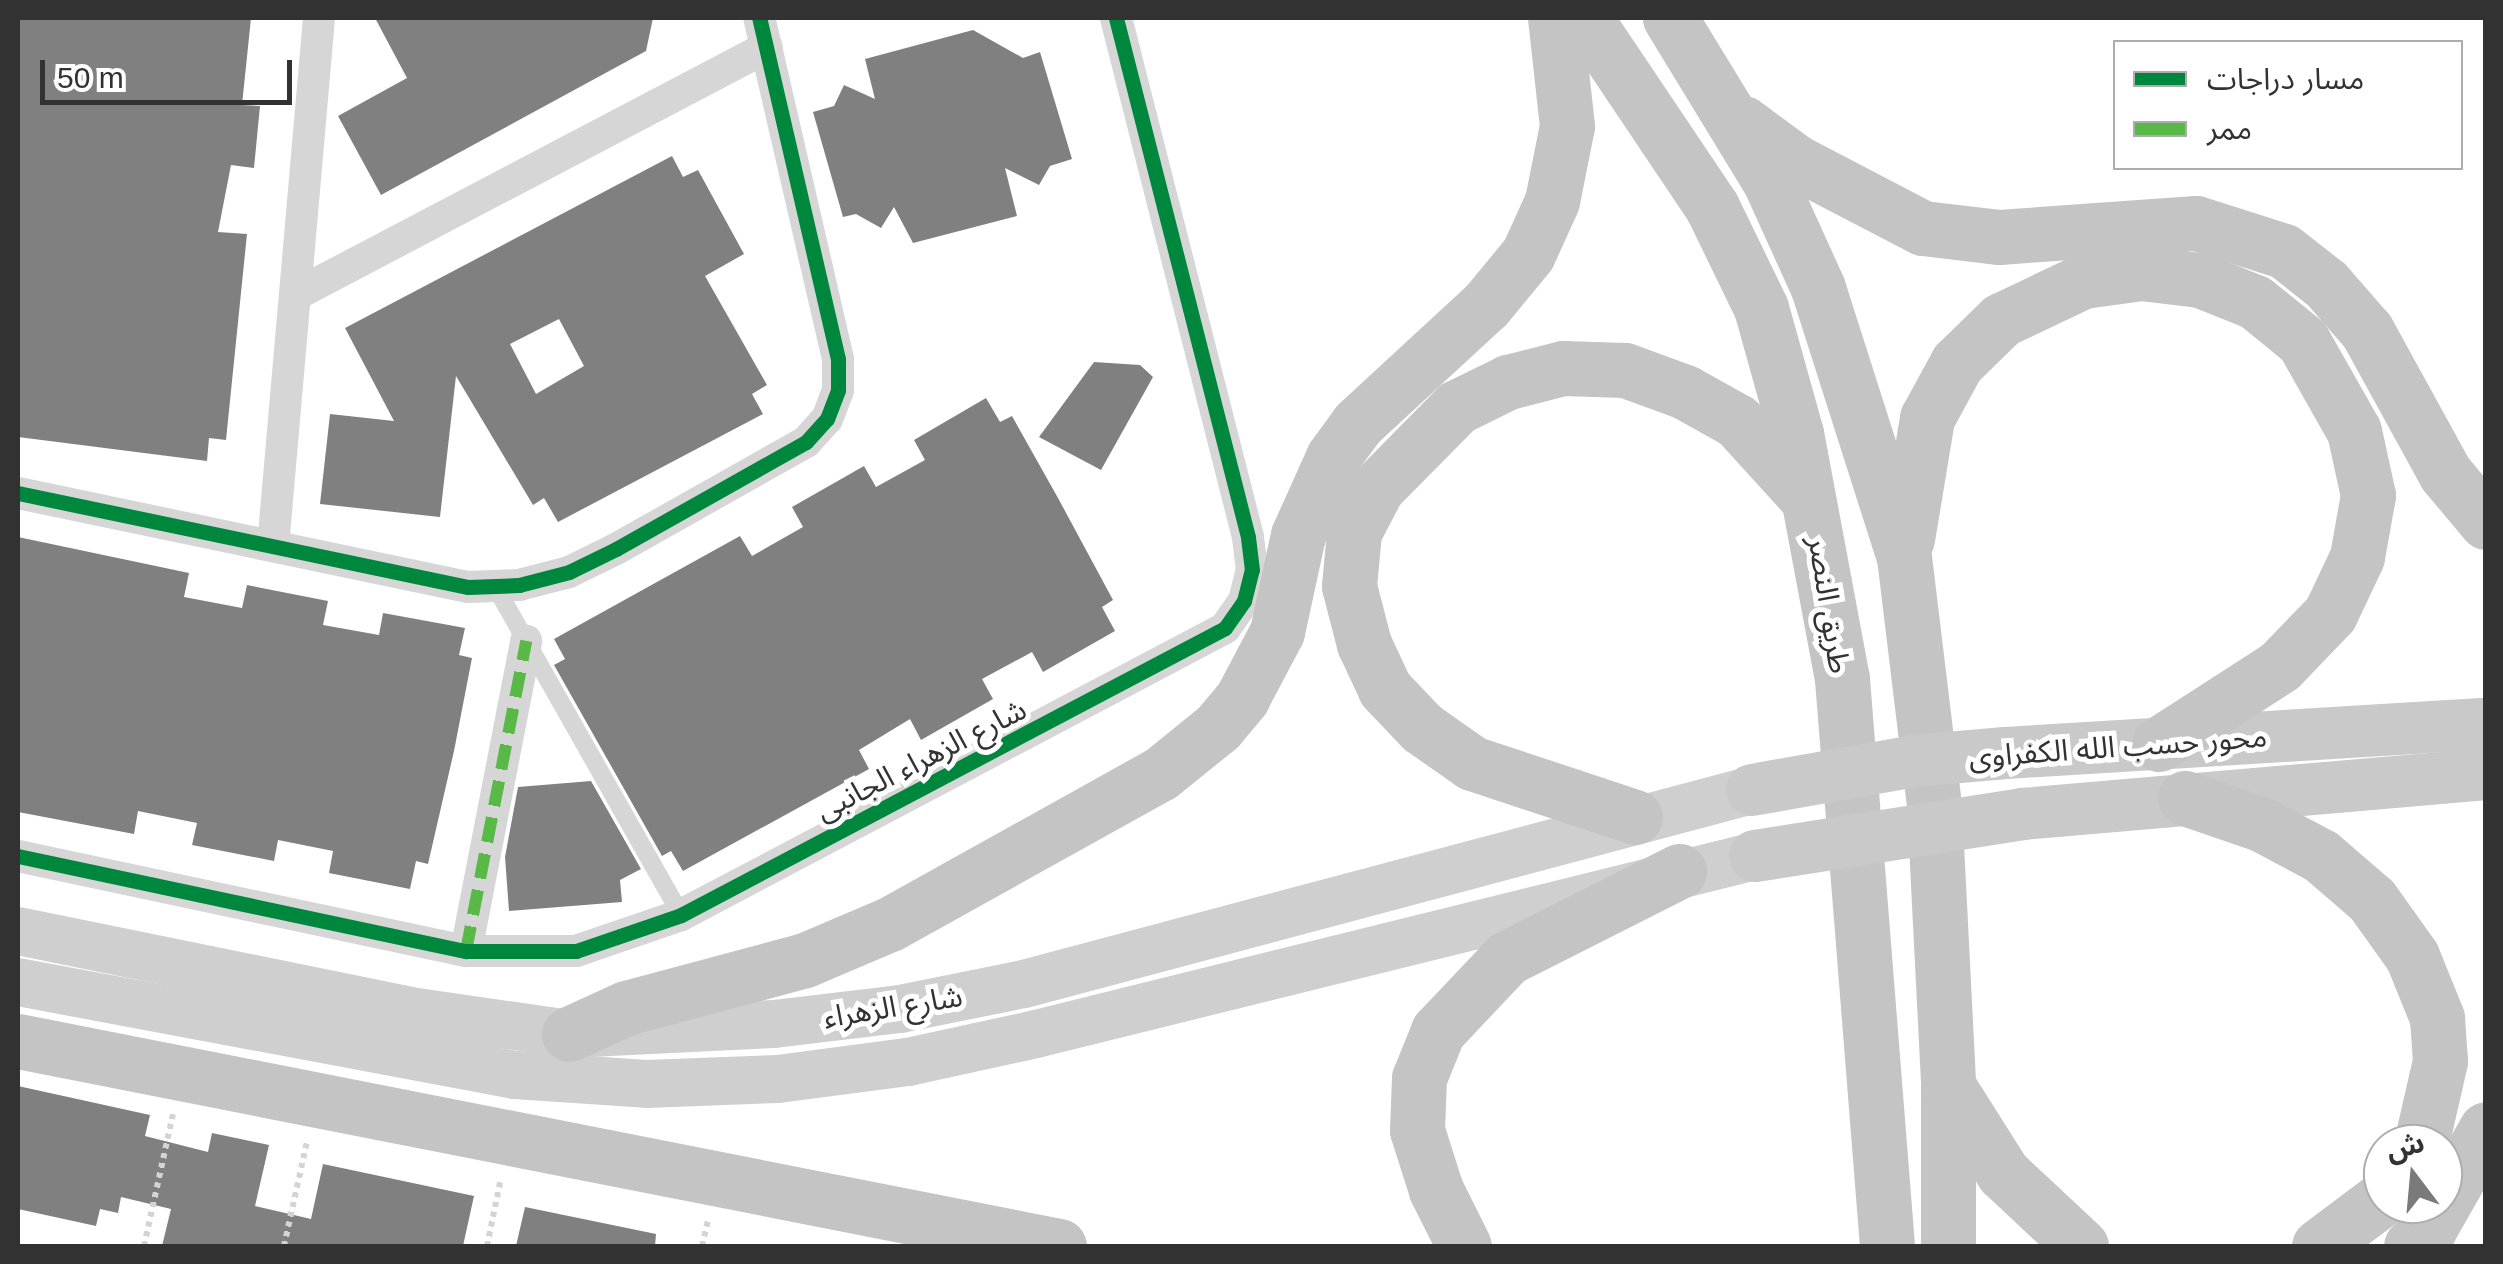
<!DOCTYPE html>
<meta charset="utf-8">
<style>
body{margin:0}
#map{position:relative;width:2503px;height:1264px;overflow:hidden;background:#fff;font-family:Arial,"Noto Sans Arabic",sans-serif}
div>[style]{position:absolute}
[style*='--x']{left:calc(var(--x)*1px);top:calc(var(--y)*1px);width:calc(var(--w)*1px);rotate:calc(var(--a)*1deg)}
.building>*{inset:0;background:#808080}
.path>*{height:6px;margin-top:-3px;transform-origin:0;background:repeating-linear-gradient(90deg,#d4d4d4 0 5px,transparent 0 10px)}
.lane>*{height:18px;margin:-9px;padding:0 9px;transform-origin:9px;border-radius:9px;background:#d6d6d6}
.street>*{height:32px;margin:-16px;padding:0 16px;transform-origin:16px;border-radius:16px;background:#d6d6d6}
.secondary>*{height:48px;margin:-24px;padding:0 24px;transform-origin:24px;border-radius:24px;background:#cfcfcf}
.primary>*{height:52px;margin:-26px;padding:0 26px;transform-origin:26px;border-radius:26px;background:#c9c9c9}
.highway>*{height:55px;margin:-27.5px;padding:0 27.5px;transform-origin:27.5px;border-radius:27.5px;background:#c4c4c4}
.primary-bridge>*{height:52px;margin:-26px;padding:0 26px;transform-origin:26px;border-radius:26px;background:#c9c9c9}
.quiet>*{height:12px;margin-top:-6px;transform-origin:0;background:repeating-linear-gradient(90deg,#58b947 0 25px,transparent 0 37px)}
.cycleway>*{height:15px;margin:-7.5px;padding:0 7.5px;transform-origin:7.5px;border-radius:7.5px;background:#00873e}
span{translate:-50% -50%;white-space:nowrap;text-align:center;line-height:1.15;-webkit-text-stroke:10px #fff;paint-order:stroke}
.street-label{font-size:30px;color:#323232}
.frame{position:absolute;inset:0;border:20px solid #323232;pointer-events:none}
.legend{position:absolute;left:2113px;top:40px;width:350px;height:130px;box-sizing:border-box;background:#fff;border:2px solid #adadad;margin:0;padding:12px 18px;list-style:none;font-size:30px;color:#323232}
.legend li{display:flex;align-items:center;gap:20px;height:50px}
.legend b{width:50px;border:2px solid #adadad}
.north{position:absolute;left:2363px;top:1124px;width:100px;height:100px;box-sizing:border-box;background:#fff;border:2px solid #adadad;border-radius:50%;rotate:344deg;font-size:28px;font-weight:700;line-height:40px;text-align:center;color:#323232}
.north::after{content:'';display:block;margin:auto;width:35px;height:45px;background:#7a7a7a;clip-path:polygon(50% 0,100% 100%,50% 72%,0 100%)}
.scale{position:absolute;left:40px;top:60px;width:252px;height:45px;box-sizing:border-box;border:5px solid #323232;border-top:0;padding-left:12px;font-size:30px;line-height:35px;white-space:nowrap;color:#323232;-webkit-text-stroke:8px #fff;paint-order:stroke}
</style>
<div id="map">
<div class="building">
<i style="clip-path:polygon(18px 18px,251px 18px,242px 105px,260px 106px,254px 168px,231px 165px,218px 232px,247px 234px,226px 440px,209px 438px,207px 461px,18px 437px)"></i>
<i style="clip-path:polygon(375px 18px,653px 18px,646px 51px,381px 195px,338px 116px,407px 78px)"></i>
<i style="clip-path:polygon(973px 30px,1023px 58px,1040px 52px,1072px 159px,1050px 166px,1039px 185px,1005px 168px,1017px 216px,913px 243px,894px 207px,881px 228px,856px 214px,843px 217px,813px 112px,834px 106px,844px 85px,875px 99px,865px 59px)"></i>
<i style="clip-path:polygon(evenodd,672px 156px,683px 177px,698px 170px,744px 254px,705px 276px,767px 385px,752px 394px,763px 414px,558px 522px,544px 498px,533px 505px,456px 376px,440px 517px,320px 504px,330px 414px,394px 421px,345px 328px,672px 156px,559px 319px,584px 366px,536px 394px,510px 344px,559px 319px)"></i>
<i style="clip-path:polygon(1094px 362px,1140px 365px,1153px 377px,1101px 470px,1039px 437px)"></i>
<i style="clip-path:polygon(986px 398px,1000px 422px,1012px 416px,1058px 498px,1113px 600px,1102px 607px,1115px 631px,1043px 672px,1032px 652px,982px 679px,993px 699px,921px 740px,910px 719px,859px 750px,869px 769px,683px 871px,671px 851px,662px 856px,554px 665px,565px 659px,554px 639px,740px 536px,752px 556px,803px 527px,792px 507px,864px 466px,876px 487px,925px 460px,914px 440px)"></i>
<i style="clip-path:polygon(18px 537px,189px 573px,184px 597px,242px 608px,247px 585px,328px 601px,323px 625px,379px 635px,383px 613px,465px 628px,459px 655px,472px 658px,454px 751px,428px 864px,416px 861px,410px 889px,329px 873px,333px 851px,278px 840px,274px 861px,192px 845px,197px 823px,138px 811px,134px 834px,18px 812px)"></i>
<i style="clip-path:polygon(591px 781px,641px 869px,620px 880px,622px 902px,509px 911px,505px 857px,518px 787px)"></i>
<i style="clip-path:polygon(18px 1086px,150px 1115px,145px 1136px,208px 1152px,212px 1133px,269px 1145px,255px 1206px,311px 1219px,323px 1164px,474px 1196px,463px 1246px,162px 1246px,171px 1209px,121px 1197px,118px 1213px,100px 1209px,96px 1226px,18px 1209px)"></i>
<i style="clip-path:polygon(525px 1207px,656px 1234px,655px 1246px,516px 1246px)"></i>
</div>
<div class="path">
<i style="--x:144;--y:1246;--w:135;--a:-77.6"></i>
<i style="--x:284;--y:1246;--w:107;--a:-77.6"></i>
<i style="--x:487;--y:1246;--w:69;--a:-78.4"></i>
<i style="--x:702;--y:1246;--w:28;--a:-77"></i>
</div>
<div class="lane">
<i style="--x:495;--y:586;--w:378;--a:60.5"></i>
</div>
<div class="street">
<i style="--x:295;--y:295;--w:533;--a:-27.72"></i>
<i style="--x:18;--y:493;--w:460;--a:11.8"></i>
<i style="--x:468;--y:587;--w:51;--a:-2.2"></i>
<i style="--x:519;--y:585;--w:52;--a:-14.6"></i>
<i style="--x:569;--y:572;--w:52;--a:-26.1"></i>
<i style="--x:616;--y:549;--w:218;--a:-29.4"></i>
<i style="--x:806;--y:442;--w:31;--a:-48"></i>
<i style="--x:827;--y:419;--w:31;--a:-69"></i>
<i style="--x:838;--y:390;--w:31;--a:-90"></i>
<i style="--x:838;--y:359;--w:350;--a:-103"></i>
<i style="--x:273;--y:546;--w:530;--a:-85.02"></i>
<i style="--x:18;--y:856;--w:458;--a:12"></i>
<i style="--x:466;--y:951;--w:110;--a:0"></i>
<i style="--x:576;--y:951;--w:111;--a:-18.9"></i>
<i style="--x:681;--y:915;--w:615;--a:-27.81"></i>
<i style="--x:1225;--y:628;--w:33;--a:-55"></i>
<i style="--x:1244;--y:601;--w:32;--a:-76"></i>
<i style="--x:1252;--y:570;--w:33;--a:-97"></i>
<i style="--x:1248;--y:537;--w:536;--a:-104.27"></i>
<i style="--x:466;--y:951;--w:316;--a:-79"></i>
</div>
<div class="secondary">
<i style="--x:18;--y:931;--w:400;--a:11.5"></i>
<i style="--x:410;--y:1011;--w:161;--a:8.2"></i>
<i style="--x:569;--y:1034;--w:205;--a:-2.8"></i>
<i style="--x:774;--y:1024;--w:127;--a:-6.8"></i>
<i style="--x:900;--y:1009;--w:126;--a:-11.4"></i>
<i style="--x:1024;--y:984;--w:753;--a:-14.92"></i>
<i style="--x:18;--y:982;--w:506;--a:10.6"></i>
<i style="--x:515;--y:1075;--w:131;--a:3.9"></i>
<i style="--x:646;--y:1084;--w:132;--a:-2.2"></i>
<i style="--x:778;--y:1079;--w:131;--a:-7.5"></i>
<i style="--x:908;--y:1062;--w:131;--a:-12.3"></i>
<i style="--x:1036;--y:1034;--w:741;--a:-13.9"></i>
</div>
<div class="primary">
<i style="--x:2006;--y:753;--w:481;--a:-3.5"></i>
<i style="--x:2022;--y:814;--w:466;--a:-4.9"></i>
</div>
<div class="highway">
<i style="--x:1585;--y:18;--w:228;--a:56.1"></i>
<i style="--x:1712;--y:207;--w:112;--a:64.1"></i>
<i style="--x:1761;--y:308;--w:130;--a:74.4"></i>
<i style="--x:1796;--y:433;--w:250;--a:79.4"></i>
<i style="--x:1842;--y:679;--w:569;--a:85.46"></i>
<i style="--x:1670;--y:18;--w:192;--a:58.6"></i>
<i style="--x:1770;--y:182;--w:116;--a:65.6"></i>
<i style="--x:1818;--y:288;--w:282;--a:72.3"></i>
<i style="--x:1904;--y:557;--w:250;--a:83.1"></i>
<i style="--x:1934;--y:805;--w:281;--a:87.1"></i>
<i style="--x:1948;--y:1086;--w:160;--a:90"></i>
<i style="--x:1743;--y:123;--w:66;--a:36.3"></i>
<i style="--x:1796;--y:162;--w:143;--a:27.5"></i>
<i style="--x:1923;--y:228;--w:77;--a:6.8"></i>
<i style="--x:1999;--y:237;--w:197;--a:-4.1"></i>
<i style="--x:2196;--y:223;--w:92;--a:17.7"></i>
<i style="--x:2284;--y:251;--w:53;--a:38.2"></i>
<i style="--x:2326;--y:284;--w:62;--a:48.9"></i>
<i style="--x:2367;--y:331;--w:162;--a:61.2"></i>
<i style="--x:2445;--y:473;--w:64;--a:50.1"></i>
<i style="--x:1907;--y:539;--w:123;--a:-80.6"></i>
<i style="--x:1927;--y:418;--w:63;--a:-61.4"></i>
<i style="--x:1957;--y:363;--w:62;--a:-44.3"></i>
<i style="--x:2001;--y:320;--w:91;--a:-25.4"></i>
<i style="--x:2083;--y:281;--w:59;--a:-7.9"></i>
<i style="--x:2141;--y:273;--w:59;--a:6.8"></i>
<i style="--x:2200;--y:280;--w:59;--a:21.8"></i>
<i style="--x:2255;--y:302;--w:62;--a:39.1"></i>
<i style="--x:2303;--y:341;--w:103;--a:60.5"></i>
<i style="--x:2354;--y:431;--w:66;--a:77.7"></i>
<i style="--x:2368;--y:495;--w:63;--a:100.1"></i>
<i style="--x:2357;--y:557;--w:63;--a:115.3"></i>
<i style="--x:2330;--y:614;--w:72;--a:133.9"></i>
<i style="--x:2280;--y:666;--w:144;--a:147.2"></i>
<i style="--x:2185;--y:798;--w:80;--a:18.9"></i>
<i style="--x:2261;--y:824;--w:68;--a:28.1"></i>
<i style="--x:2321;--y:856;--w:67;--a:40.8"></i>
<i style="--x:2372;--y:900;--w:69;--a:54.5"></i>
<i style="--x:2412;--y:956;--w:67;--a:68"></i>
<i style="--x:2437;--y:1018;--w:43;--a:86"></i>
<i style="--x:2440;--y:1061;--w:85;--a:102.9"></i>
<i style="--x:1635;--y:817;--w:172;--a:-161.7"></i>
<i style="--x:1472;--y:763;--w:61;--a:-145"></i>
<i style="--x:1422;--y:728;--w:54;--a:-133.5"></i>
<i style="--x:1385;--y:689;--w:50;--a:-115"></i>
<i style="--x:1364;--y:644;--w:60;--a:-104.5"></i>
<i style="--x:1349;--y:586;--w:54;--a:-84.7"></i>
<i style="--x:1354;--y:532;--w:50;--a:-62.4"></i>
<i style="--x:1377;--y:488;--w:114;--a:-45.4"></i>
<i style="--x:1457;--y:407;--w:57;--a:-26.1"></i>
<i style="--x:1508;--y:382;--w:57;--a:-14.3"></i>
<i style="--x:1563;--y:368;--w:62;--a:1.8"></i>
<i style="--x:1625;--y:370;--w:64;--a:20.1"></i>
<i style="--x:1685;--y:392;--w:60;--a:29.1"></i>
<i style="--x:1737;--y:421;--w:104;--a:47.7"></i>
<i style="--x:569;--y:1034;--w:63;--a:-24.5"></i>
<i style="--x:626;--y:1008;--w:185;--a:-15"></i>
<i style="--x:805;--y:960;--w:92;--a:-23"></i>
<i style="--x:890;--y:924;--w:309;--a:-29.1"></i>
<i style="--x:1160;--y:774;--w:75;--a:-39"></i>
<i style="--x:1218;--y:727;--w:38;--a:-50"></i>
<i style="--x:1242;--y:698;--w:75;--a:-62.1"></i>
<i style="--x:1277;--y:632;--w:99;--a:-77.8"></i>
<i style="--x:1298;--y:535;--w:85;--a:-65.8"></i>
<i style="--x:1333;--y:457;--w:42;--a:-53.7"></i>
<i style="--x:1358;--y:423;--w:174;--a:-42.7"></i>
<i style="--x:1486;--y:305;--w:66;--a:-50.5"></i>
<i style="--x:1528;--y:254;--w:58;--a:-65.6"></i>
<i style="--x:1552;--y:201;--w:76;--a:-78.7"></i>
<i style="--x:1567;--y:126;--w:109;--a:-96.3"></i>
<i style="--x:18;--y:1041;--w:1061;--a:11.14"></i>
<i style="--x:1948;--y:1086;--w:103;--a:57.7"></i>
<i style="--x:2003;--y:1173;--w:107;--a:43.1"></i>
<i style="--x:1464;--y:1246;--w:63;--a:-116.6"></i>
<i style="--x:1436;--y:1190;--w:63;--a:-107.6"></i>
<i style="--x:1417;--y:1130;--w:52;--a:-87.8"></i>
<i style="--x:1419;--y:1078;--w:51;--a:-68"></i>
<i style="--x:1438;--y:1031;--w:100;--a:-46.6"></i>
<i style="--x:1507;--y:958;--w:193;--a:-26.8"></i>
<i style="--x:2319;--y:1246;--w:80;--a:-36.9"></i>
<i style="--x:2411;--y:1246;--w:23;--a:-41"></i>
<i style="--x:2428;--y:1231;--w:117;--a:-60.4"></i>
</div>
<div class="primary-bridge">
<i style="--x:1752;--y:790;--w:165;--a:-10.1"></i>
<i style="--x:1914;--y:761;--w:92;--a:-5"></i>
<i style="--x:1755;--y:856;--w:270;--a:-8.9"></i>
</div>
<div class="quiet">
<i style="--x:466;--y:951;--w:316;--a:-79"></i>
</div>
<div class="cycleway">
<i style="--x:18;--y:493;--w:460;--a:11.8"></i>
<i style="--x:468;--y:587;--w:51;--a:-2.2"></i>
<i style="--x:519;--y:585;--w:52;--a:-14.6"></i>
<i style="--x:569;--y:572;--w:52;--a:-26.1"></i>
<i style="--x:616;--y:549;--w:218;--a:-29.4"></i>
<i style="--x:806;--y:442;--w:31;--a:-48"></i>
<i style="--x:827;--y:419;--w:31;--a:-69"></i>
<i style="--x:838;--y:390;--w:31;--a:-90"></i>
<i style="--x:838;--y:359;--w:350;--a:-103"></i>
<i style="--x:18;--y:856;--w:458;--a:12"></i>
<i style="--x:466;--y:951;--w:110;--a:0"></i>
<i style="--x:576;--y:951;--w:111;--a:-18.9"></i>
<i style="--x:681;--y:915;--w:615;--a:-27.81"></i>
<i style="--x:1225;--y:628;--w:33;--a:-55"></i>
<i style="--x:1244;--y:601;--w:32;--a:-76"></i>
<i style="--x:1252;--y:570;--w:33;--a:-97"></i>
<i style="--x:1248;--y:537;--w:536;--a:-104.27"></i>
</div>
<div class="street-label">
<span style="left:1829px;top:605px;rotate:81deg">طريق النصر</span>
<span style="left:2118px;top:747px;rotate:-4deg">محور حسب الله الكفراوى</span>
<span style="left:921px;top:760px;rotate:-27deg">شارع الزهراء الجانبى</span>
<span style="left:893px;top:1007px;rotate:-9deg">شارع الزهراء</span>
</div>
<div class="frame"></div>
<ul class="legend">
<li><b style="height:12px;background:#00873e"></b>مسار دراجات</li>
<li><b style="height:12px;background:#58b947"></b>ممر</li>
</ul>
<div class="north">ش</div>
<div class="scale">50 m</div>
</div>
